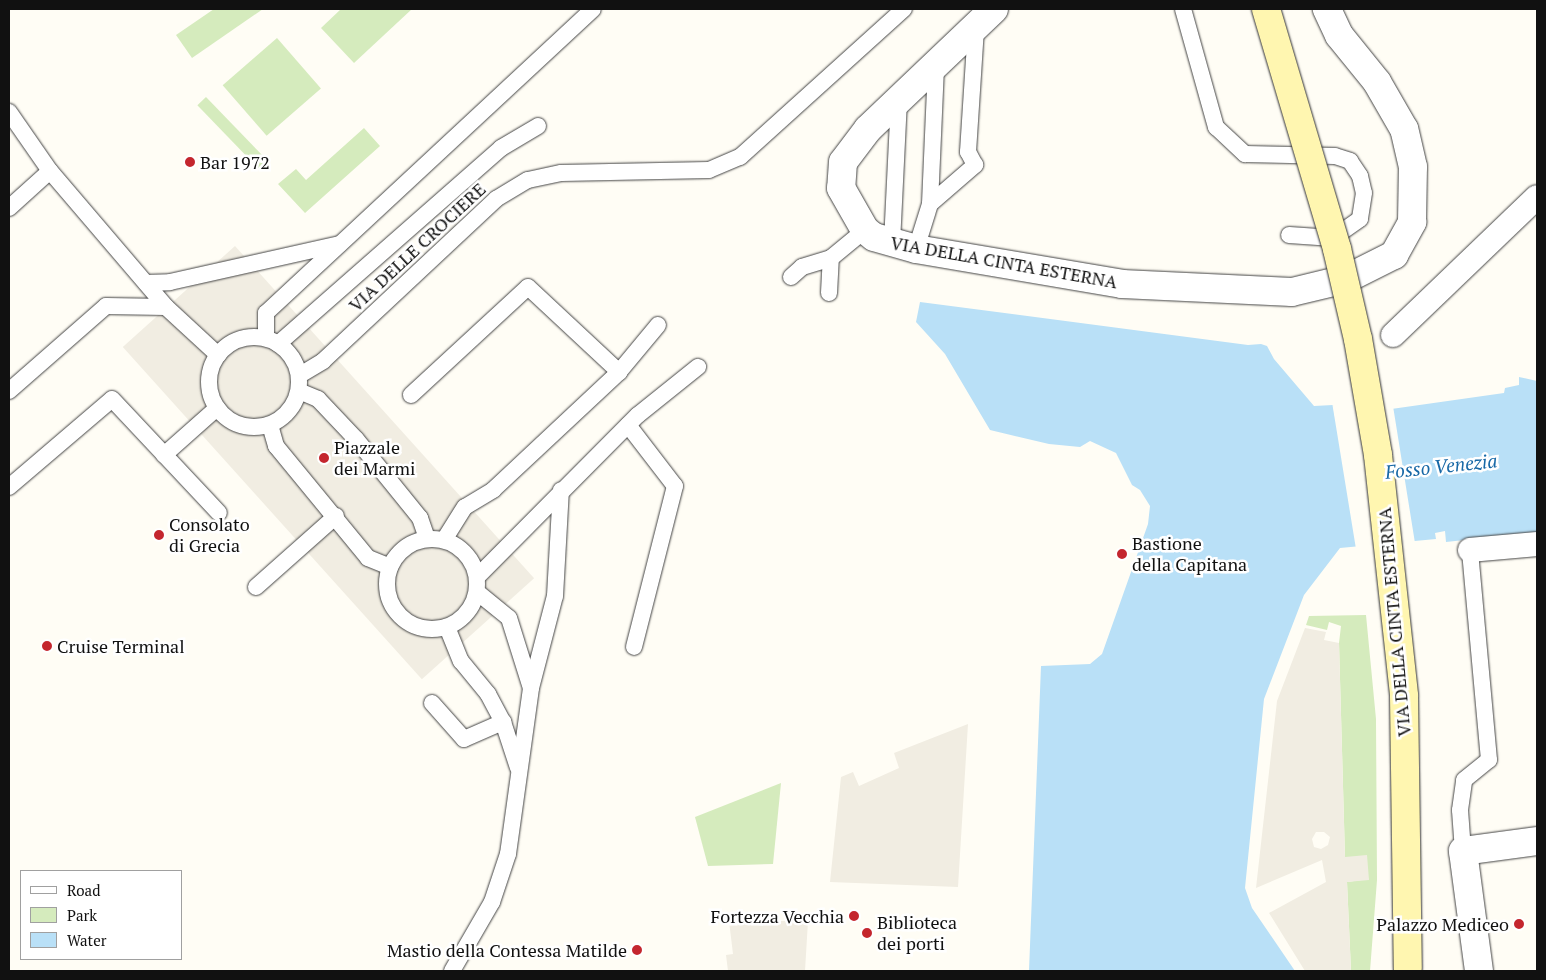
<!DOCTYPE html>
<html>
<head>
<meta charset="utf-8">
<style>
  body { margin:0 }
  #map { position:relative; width:1546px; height:980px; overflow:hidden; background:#fffdf5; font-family:"PT Serif",serif }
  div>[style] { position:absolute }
  .green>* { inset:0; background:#d5ebbd; transform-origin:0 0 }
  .plaza>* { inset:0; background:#f1ede2; transform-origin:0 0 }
  .water>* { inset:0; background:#b9e0f7 }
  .pier>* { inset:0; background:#fffdf5 }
  .roads { filter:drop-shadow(0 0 1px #444) drop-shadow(0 0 1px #444) }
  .service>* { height:16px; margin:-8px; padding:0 8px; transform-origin:8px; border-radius:8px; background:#fff }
  .service>.ring { margin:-8px; padding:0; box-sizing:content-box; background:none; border:16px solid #fff; border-radius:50% }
  .pedestrian>* { height:24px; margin:-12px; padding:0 12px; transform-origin:12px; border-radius:12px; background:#fff }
  .minor>* { height:28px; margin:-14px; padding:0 14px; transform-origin:14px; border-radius:14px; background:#fff }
  .bridges { filter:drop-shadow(0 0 1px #333) drop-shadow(0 0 1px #333) }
  .secondary-bridge>* { height:28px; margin:-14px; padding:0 14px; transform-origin:14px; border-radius:14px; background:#fff6b0 }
  .dots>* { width:14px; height:14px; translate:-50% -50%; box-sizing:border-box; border:2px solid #fff; border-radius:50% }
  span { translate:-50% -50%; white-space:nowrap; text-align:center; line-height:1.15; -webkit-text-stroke:5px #fff; paint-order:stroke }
  .poi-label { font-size:18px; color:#111 }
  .left { translate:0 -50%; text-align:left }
  .right { translate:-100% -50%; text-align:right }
  .street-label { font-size:18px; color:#111 }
  .water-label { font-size:19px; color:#1768a6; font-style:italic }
  .frame { position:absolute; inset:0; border:10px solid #111; pointer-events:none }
  .legend { position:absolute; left:20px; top:870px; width:162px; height:90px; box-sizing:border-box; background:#fff; border:1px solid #a0a0a0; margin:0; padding:6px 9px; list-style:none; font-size:15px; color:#111 }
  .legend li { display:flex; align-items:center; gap:10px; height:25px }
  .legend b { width:25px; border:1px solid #a0a0a0 }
</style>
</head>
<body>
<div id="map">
  <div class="green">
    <div style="clip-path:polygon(214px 9px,263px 9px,192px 58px,176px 35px)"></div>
    <div style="clip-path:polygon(341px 9px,412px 9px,354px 63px,321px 28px)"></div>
    <div style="left:277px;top:38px;width:67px;height:72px;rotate:49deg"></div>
    <div style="left:206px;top:97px;width:88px;height:12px;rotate:46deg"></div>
    <div style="clip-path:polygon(364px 128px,380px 146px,305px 213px,278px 184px,296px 169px,306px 180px)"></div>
    <div style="clip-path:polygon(1366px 615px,1376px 719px,1377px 880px,1370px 971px,1351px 971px,1347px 882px,1369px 879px,1345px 858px,1339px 643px,1341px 626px,1329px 622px,1327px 630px,1306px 625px,1309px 616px)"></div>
    <div style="clip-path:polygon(781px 783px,773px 864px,708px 866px,695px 817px)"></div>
  </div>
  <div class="plaza">
    <div style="left:235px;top:246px;width:447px;height:151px;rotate:48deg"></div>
    <div style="clip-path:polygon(evenodd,1305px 628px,1326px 632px,1324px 640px,1339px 643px,1345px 857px,1367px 855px,1369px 880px,1347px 882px,1351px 971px,1305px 971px,1269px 913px,1326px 882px,1322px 860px,1256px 888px,1277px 701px,1305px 628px,1316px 832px,1324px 832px,1330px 837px,1328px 845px,1321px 849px,1314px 847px,1312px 839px,1316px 832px)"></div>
    <div style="clip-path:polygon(968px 724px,958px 887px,830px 882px,841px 777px,853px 772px,859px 786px,899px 768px,894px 753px)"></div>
    <div style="clip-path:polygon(729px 921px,808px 921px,805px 971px,728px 971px,726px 955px,733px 954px)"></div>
  </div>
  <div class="water">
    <div style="clip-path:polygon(920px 302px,1248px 345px,1261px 344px,1267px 346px,1274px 359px,1314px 406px,1333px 405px,1335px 417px,1504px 393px,1505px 388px,1519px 385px,1519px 377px,1537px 381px,1537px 532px,1446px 542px,1445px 531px,1435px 533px,1436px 539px,1340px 548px,1304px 595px,1264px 699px,1245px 888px,1252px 908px,1295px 971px,1029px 971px,1041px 666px,1090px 664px,1102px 654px,1148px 524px,1150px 506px,1140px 490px,1132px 485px,1116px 453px,1090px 441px,1080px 447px,1049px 444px,990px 430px,945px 354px,916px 322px)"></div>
  </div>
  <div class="pier">
    <div style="clip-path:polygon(1332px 402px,1337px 414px,1393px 406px,1415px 543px,1356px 549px)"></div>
  </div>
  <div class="roads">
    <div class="service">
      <div style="left:1183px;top:9px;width:123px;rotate:74.4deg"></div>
      <div style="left:1216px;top:127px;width:40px;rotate:43deg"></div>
      <div style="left:1245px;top:154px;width:90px;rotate:1.3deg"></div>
      <div style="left:1335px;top:156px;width:16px;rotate:18deg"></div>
      <div style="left:1350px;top:161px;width:18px;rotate:56deg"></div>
      <div style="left:1360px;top:176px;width:17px;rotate:77deg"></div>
      <div style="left:1364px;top:193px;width:26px;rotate:99deg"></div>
      <div style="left:1360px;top:219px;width:33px;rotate:145deg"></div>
      <div style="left:1333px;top:238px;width:44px;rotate:-176.1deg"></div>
      <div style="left:9px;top:112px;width:72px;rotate:55.2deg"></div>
      <div style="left:50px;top:171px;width:179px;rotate:49.5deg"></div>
      <div style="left:166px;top:307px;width:71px;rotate:42.7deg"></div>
      <div style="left:930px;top:204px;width:60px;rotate:-40.9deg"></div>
      <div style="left:975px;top:165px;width:15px;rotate:-118deg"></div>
      <div style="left:968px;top:152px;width:125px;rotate:-86.3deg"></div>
      <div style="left:9px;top:208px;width:55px;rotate:-42.1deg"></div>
      <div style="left:892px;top:243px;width:144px;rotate:-87.2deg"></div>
      <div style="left:916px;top:249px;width:47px;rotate:-72.7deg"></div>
      <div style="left:930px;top:204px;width:139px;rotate:-87.5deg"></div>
      <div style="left:791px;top:277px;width:15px;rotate:-42deg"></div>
      <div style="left:802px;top:267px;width:30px;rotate:-17deg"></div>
      <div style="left:831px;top:258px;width:44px;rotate:-39.5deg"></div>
      <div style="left:146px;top:283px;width:24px;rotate:-2deg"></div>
      <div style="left:170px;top:282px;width:174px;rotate:-12.6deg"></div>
      <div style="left:829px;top:293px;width:35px;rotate:-87deg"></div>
      <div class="ring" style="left:209px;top:337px;width:74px;height:74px"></div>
      <div style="left:266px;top:338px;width:25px;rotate:-90deg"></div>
      <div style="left:266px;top:313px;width:446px;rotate:-42.9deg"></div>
      <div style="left:278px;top:344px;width:297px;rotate:-41.3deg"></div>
      <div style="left:501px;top:148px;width:43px;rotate:-30.7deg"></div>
      <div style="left:300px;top:375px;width:27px;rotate:-31deg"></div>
      <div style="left:323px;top:361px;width:237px;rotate:-43.1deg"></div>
      <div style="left:496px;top:199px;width:37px;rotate:-31deg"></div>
      <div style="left:528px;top:180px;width:34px;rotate:-12deg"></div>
      <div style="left:561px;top:173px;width:148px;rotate:-1.2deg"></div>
      <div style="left:709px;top:170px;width:34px;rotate:-23deg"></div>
      <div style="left:740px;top:157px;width:221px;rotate:-42.1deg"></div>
      <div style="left:9px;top:391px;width:129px;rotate:-41.2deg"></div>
      <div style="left:106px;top:306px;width:60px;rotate:1deg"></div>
      <div style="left:299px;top:391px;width:21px;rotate:23deg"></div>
      <div style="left:318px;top:399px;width:55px;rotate:46.5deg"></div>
      <div style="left:356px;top:439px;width:102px;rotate:51deg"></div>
      <div style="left:420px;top:518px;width:21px;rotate:71deg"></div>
      <div style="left:411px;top:395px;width:159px;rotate:-42.7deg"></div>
      <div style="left:528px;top:287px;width:125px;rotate:43deg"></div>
      <div style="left:270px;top:425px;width:22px;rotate:74deg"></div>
      <div style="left:276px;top:446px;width:145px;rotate:50.6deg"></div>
      <div style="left:368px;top:558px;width:24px;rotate:22deg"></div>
      <div style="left:628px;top:425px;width:77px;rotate:52.4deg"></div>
      <div style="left:675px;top:486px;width:166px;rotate:104.3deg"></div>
      <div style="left:164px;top:455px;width:71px;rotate:-41.6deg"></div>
      <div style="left:9px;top:487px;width:135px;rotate:-40.5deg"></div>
      <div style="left:112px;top:399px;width:156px;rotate:46.8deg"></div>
      <div class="ring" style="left:387px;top:539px;width:74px;height:74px"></div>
      <div style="left:444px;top:540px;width:39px;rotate:-58deg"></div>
      <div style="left:465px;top:507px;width:33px;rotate:-31deg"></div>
      <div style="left:493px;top:490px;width:173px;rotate:-43.1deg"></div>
      <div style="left:619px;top:372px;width:61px;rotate:-50.3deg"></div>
      <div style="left:477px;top:577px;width:228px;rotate:-45.2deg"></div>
      <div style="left:638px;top:415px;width:77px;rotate:-38.7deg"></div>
      <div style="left:256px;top:587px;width:107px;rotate:-41.6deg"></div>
      <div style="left:477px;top:592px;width:41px;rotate:39.1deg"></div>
      <div style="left:509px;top:618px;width:73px;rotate:72.6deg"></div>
      <div style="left:447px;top:627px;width:37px;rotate:68deg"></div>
      <div style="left:461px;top:661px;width:43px;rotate:50.7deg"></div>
      <div style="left:488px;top:694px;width:32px;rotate:62deg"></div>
      <div style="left:503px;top:722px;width:48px;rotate:71.9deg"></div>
      <div style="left:432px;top:703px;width:48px;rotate:48.4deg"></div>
      <div style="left:464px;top:739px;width:43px;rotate:-23.6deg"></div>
      <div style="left:1463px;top:851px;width:41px;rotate:-94.2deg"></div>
      <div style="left:1460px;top:810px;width:30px;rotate:-82deg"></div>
      <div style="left:1464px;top:780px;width:32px;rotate:-39deg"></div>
      <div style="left:1489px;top:760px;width:211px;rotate:-95.2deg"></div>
      <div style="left:452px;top:971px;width:80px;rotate:-59.9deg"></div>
      <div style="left:492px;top:902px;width:51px;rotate:-71.6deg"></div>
      <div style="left:508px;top:854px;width:168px;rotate:-82.1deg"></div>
      <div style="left:531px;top:688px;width:95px;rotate:-75.4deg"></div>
      <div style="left:555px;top:596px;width:106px;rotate:-86.8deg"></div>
    </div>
    <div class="pedestrian">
      <div style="left:1393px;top:335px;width:199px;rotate:-43.8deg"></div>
      <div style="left:1470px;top:550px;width:67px;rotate:-5.1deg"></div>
    </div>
    <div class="minor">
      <div style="left:994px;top:9px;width:174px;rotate:136.4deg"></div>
      <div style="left:868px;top:129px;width:41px;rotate:127.1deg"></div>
      <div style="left:843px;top:162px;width:26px;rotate:94deg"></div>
      <div style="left:841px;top:188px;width:48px;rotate:60.3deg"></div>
      <div style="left:865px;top:230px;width:11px;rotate:38deg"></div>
      <div style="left:874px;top:237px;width:44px;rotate:15.9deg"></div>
      <div style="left:916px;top:249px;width:209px;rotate:9.6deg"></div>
      <div style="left:1122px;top:284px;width:170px;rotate:2.7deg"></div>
      <div style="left:1292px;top:292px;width:56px;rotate:-13.5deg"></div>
      <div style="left:1346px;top:279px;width:54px;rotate:-26.6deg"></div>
      <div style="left:1394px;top:255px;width:38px;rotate:-61deg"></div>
      <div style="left:1412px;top:222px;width:55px;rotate:-89deg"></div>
      <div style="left:1413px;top:167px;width:39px;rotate:-103deg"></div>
      <div style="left:1404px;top:129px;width:54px;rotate:-119.9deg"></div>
      <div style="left:1377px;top:82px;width:60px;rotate:-129deg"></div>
      <div style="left:1339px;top:35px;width:29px;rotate:-115deg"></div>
      <div style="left:1479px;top:971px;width:121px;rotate:-97.6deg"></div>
      <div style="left:1463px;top:851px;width:75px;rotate:-7.7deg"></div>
    </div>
  </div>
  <div class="bridges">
    <div class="secondary-bridge">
      <div style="left:1266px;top:9px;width:250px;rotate:73.5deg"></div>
      <div style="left:1337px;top:249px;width:92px;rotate:76.9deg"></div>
      <div style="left:1358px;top:339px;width:118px;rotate:80.2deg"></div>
      <div style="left:1378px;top:455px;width:242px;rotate:83.8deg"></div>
      <div style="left:1404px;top:696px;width:272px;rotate:89.2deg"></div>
    </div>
  </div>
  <div class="dots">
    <div style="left:190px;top:162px;background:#c4262e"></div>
    <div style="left:324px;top:458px;background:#c4262e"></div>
    <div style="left:159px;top:535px;background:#c4262e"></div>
    <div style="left:1122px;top:554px;background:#c4262e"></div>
    <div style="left:47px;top:646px;background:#c4262e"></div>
    <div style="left:854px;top:916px;background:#c4262e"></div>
    <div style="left:1519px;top:924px;background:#c4262e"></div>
    <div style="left:867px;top:933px;background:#c4262e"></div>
    <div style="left:637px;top:950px;background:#c4262e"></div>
  </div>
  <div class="poi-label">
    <span class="left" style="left:200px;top:162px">Bar 1972</span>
    <span class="left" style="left:334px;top:458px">Piazzale<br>dei Marmi</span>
    <span class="left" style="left:169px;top:535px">Consolato<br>di Grecia</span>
    <span class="left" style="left:1132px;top:554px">Bastione<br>della Capitana</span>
    <span class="left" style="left:57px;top:646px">Cruise Terminal</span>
    <span class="right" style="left:844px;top:916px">Fortezza Vecchia</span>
    <span class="left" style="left:877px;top:933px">Biblioteca<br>dei porti</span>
    <span class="right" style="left:1509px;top:924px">Palazzo Mediceo</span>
    <span class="right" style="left:627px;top:950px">Mastio della Contessa Matilde</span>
  </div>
  <div class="street-label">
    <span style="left:417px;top:247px;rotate:-43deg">VIA DELLE CROCIERE</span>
    <span style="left:1004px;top:262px;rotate:10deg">VIA DELLA CINTA ESTERNA</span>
    <span style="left:1394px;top:622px;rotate:-95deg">VIA DELLA CINTA ESTERNA</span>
  </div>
  <div class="water-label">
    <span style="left:1441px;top:466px;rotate:-6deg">Fosso Venezia</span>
  </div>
  <div class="frame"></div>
  <ul class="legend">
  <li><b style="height:6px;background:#fff"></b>Road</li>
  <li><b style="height:14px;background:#d5ebbd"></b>Park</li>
  <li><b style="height:14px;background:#b9e0f7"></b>Water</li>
  </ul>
</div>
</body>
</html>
